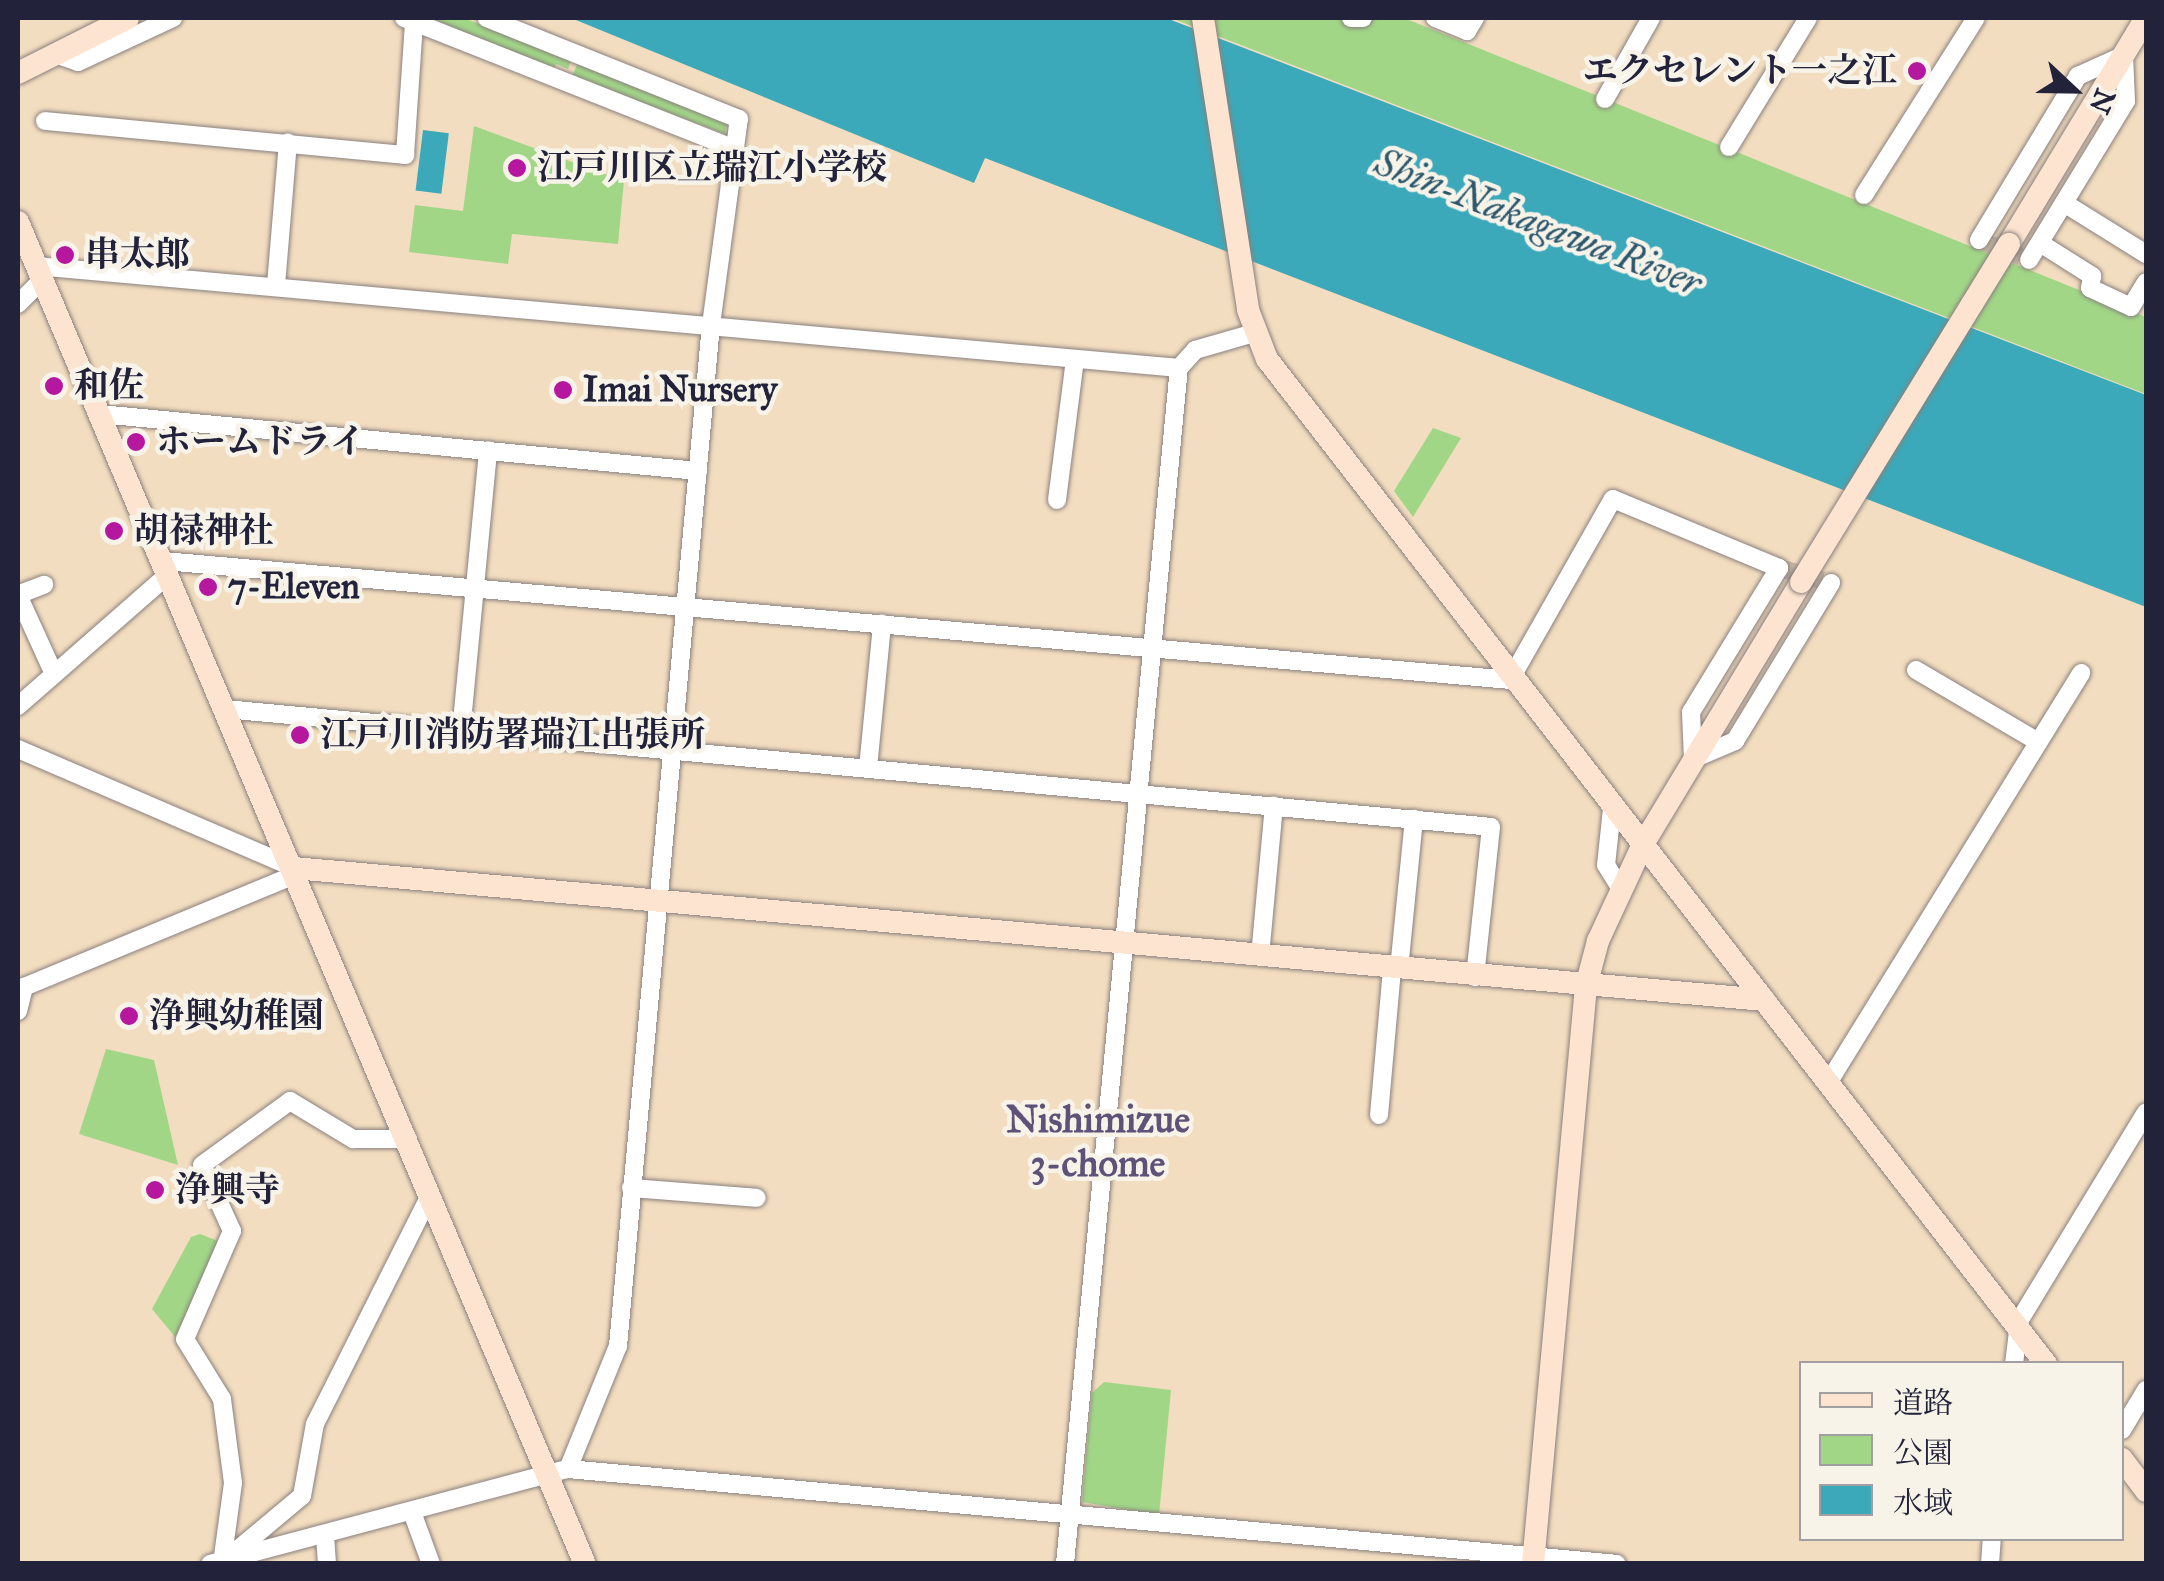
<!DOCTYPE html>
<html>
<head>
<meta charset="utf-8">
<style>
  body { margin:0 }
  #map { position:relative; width:2164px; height:1581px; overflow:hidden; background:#f3ddc0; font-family:"IM FELL Great Primer","Noto Serif JP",serif }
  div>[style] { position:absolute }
  .green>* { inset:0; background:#a1d687 }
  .water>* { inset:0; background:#3ba9ba; transform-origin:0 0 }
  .street-tunnel>* { height:18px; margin-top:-9px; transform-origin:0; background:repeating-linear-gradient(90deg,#c9b8a5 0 18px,transparent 0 27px) }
  .roads { filter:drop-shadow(0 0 2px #8a807e) drop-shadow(0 0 2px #8a807e) }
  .street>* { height:18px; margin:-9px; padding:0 9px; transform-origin:9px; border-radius:9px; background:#fff }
  .secondary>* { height:22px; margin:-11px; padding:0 11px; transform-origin:11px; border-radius:11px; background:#fde4d1 }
  .bridges { filter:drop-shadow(0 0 2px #8a807e) drop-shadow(0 0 2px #8a807e) }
  .secondary-bridge>* { height:22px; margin:-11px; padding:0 11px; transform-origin:11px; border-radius:11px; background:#fde4d1 }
  .dots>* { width:28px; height:28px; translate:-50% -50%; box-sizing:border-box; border:5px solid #f7f3e8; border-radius:50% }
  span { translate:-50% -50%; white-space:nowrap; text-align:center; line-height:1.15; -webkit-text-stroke:9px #f7f3e8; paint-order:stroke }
  .poi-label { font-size:35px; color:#22223b; font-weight:700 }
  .right { translate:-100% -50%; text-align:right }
  .left { translate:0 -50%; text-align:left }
  .water-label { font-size:38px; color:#2c586e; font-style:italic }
  .neighbourhood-label { font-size:38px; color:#5e5278; font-weight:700 }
  .frame { position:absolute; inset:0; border:20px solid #22223b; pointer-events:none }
  .legend { position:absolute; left:1799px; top:1361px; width:325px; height:180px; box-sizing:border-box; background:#f7f3e8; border:2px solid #a29fa3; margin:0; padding:12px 18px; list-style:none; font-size:30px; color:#22223b }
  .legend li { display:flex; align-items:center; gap:20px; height:50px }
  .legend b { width:50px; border:2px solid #a29fa3 }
  .north { position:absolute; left:2024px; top:40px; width:100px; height:100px; -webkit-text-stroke:8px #f7f3e8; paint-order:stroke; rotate:112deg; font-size:28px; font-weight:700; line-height:40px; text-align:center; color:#22223b }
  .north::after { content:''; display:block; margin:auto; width:35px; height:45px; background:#22223b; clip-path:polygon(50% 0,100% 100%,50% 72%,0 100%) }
</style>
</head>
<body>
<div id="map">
  <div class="green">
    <div style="clip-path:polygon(429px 18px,464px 18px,571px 61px,568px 69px,556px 64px,554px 69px)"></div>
    <div style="clip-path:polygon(1171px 18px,1404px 18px,2146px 317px,2146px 394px)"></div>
    <div style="clip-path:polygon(578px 63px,726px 123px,725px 134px,572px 76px)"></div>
    <div style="clip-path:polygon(474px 126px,624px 181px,618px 244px,512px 234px,508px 264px,409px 252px,415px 205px,463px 211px)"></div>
    <div style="clip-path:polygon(1433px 428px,1461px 438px,1413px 517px,1394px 491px)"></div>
    <div style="clip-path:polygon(106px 1049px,154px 1060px,178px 1165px,79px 1134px)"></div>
    <div style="clip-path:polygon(200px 1234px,218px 1241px,176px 1338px,152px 1309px,191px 1237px)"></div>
    <div style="clip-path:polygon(1104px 1382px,1171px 1390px,1159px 1515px,1082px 1502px,1092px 1393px)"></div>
  </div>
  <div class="water">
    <div style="clip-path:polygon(571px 18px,1166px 18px,2146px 395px,2146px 607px,985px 158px,974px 183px)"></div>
    <div style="left:423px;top:130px;width:26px;height:61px;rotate:7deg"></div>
  </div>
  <div class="street-tunnel">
    <div style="left:1979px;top:240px;width:54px;rotate:21.8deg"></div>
    <div style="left:1779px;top:568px;width:54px;rotate:16.1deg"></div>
  </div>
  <div class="roads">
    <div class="street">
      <div style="left:404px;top:18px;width:354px;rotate:21.6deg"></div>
      <div style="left:1351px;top:18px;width:12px"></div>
      <div style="left:1435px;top:18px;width:35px;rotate:22deg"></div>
      <div style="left:1467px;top:31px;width:15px;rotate:-58deg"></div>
      <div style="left:55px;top:54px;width:24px;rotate:19deg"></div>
      <div style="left:78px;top:62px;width:105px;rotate:-24.9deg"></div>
      <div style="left:1605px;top:99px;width:93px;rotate:-60.4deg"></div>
      <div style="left:45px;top:121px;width:362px;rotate:5.4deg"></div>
      <div style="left:405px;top:155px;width:133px;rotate:-86.1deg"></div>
      <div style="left:1729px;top:147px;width:151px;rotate:-58.5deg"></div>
      <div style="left:1864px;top:195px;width:209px;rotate:-57.7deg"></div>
      <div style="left:2064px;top:203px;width:97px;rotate:31.9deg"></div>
      <div style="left:1979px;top:240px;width:192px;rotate:-58.9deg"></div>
      <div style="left:2078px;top:76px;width:51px;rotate:-24.5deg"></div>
      <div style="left:2124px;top:55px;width:46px;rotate:87.5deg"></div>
      <div style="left:2126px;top:101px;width:186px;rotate:121.4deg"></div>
      <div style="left:2040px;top:243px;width:62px;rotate:32.4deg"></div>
      <div style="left:2092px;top:276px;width:12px;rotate:99deg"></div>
      <div style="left:2090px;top:288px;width:45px;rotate:24.9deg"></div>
      <div style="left:2131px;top:307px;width:29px;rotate:-59deg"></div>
      <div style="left:36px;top:266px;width:1148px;rotate:5.1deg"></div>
      <div style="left:276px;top:285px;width:143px;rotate:-85.2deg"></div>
      <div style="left:18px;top:304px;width:34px;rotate:-45deg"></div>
      <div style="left:100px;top:414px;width:601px;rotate:5.44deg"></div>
      <div style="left:1057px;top:500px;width:141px;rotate:-82.7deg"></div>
      <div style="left:164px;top:561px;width:1351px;rotate:5.05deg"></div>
      <div style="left:1510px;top:680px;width:208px;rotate:-60.4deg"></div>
      <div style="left:1613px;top:499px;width:180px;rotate:22.6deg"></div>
      <div style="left:1779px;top:568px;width:169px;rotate:121.4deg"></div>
      <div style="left:1691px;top:712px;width:47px;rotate:87.6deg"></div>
      <div style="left:1693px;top:759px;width:46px;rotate:-23.2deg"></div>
      <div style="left:1735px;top:741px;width:185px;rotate:-58.7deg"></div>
      <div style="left:20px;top:594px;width:26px;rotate:-21deg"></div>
      <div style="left:18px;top:595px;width:87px;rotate:65.5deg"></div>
      <div style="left:1916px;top:670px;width:142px;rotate:30.5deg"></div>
      <div style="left:18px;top:706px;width:201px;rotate:-41.2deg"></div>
      <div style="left:225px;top:709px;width:1271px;rotate:5.32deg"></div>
      <div style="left:1491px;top:827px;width:151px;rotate:96.1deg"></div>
      <div style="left:461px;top:732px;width:283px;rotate:-84.5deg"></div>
      <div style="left:18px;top:749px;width:301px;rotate:23.3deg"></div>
      <div style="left:868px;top:768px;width:145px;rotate:-84.4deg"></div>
      <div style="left:1612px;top:809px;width:56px;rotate:96.1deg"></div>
      <div style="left:1606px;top:865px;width:26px;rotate:58deg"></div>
      <div style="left:1260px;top:956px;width:151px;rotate:-84.7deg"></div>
      <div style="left:1399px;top:969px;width:151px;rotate:-84.3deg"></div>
      <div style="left:24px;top:987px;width:295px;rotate:-22.5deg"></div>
      <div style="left:18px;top:1011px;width:25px;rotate:-76deg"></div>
      <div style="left:1828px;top:1083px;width:482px;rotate:-58.3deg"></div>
      <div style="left:1379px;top:1115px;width:147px;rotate:-84.9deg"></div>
      <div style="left:631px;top:1188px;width:126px;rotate:4.5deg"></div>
      <div style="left:2016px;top:1326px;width:250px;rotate:-58.7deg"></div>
      <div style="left:2014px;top:1364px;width:35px;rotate:-83deg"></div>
      <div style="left:2122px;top:1430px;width:47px;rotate:-59deg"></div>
      <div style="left:568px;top:1469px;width:1053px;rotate:5.17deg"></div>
      <div style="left:412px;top:1512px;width:55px;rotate:69.9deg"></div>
      <div style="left:325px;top:1535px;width:29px;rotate:86deg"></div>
      <div style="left:235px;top:1552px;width:87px;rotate:-39.9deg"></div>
      <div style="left:302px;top:1496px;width:73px;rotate:-79.8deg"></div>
      <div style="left:315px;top:1424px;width:256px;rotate:-63.3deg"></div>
      <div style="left:223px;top:1556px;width:74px;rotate:-82.2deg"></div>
      <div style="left:233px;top:1483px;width:85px;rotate:-97.5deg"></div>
      <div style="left:222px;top:1399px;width:70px;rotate:-121.7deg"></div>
      <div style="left:185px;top:1339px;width:118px;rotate:-66.5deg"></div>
      <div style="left:232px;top:1231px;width:72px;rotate:-114.4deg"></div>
      <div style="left:202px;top:1165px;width:109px;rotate:-36deg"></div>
      <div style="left:290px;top:1101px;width:74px;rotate:31.1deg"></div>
      <div style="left:353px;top:1139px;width:55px"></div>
      <div style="left:210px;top:1564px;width:370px;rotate:-14.9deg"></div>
      <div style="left:568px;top:1469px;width:133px;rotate:-67.9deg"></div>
      <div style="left:618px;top:1346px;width:1025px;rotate:-84.8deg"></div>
      <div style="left:711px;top:325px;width:208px;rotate:-82.3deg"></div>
      <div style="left:739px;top:119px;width:272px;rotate:-158.2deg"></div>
      <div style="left:1065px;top:1564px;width:1201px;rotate:-84.56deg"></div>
      <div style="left:1179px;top:368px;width:24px;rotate:-48deg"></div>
      <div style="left:1195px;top:350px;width:61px;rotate:-16.1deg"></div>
      <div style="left:1990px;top:1564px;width:26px;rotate:-86deg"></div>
    </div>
    <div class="secondary">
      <div style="left:1203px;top:18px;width:295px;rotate:81.2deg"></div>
      <div style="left:1248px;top:310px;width:53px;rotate:68.8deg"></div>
      <div style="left:1267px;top:359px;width:1272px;rotate:52.22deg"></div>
      <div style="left:18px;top:73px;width:123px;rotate:-26.6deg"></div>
      <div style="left:18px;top:222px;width:1457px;rotate:67.1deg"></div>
      <div style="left:2009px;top:244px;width:264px;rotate:-58.8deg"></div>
      <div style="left:294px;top:868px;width:1476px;rotate:5.13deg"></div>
      <div style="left:2122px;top:1459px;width:40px;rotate:53deg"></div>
      <div style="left:1533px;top:1564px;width:580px;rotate:-84.76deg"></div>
      <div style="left:1586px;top:986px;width:47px;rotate:-75.1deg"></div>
      <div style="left:1598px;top:941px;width:105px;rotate:-65.1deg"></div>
      <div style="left:1642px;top:846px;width:308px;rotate:-58.9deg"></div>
    </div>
  </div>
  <div class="bridges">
    <div class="secondary-bridge">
      <div style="left:1801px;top:582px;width:397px;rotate:-58.4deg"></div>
    </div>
  </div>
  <div class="dots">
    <div style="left:1917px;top:71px;background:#b5179e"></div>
    <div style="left:517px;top:168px;background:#b5179e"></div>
    <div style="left:65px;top:255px;background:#b5179e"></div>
    <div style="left:54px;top:386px;background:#b5179e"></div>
    <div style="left:563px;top:390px;background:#b5179e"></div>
    <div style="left:136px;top:442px;background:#b5179e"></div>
    <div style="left:114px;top:531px;background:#b5179e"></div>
    <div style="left:208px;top:587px;background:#b5179e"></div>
    <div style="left:300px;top:735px;background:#b5179e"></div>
    <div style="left:129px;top:1016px;background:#b5179e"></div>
    <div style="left:155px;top:1190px;background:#b5179e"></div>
  </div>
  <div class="poi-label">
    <span class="right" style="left:1897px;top:71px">エクセレント一之江</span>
    <span class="left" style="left:537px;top:168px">江戸川区立瑞江小学校</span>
    <span class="left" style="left:85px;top:255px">串太郎</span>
    <span class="left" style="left:74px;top:386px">和佐</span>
    <span class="left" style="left:583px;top:390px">Imai Nursery</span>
    <span class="left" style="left:156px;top:442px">ホームドライ</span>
    <span class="left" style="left:134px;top:531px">胡禄神社</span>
    <span class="left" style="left:228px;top:587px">7-Eleven</span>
    <span class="left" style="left:320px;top:735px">江戸川消防署瑞江出張所</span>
    <span class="left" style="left:149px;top:1016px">浄興幼稚園</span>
    <span class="left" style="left:175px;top:1190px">浄興寺</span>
  </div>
  <div class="water-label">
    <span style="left:1538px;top:223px;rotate:21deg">Shin-Nakagawa River</span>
  </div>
  <div class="neighbourhood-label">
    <span style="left:1098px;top:1142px">Nishimizue<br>3-chome</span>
  </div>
  <div class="frame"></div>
  <ul class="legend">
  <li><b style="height:12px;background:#fde4d1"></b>道路</li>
  <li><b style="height:28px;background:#a1d687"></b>公園</li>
  <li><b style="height:28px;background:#3ba9ba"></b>水域</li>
  </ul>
  <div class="north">N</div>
</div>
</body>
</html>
